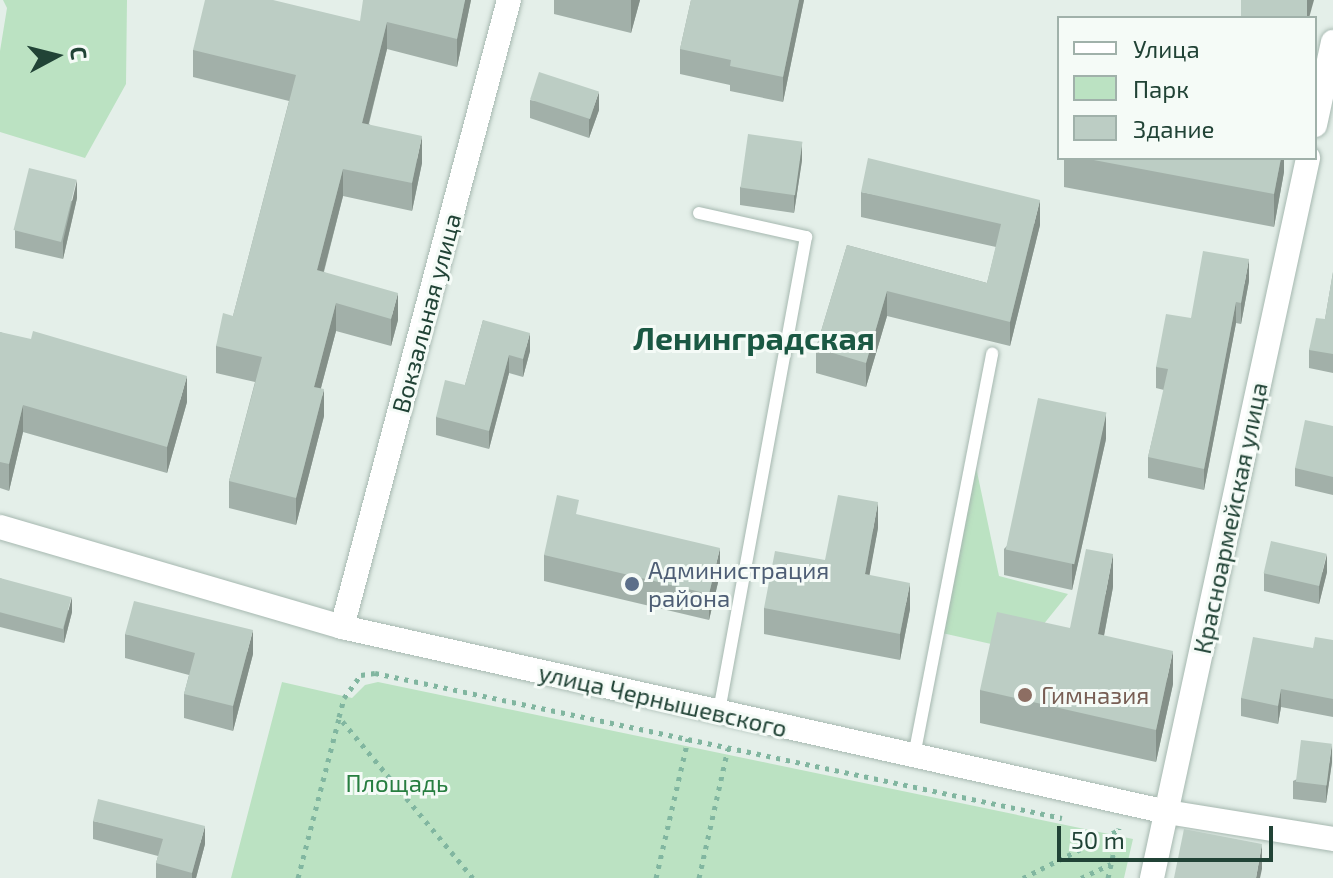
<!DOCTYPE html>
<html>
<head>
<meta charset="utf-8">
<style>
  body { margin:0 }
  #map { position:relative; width:1333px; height:878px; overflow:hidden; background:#e4efe9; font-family:"Exo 2",sans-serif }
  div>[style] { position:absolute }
  .green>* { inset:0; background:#bbe2c2 }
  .path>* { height:5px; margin-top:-2.5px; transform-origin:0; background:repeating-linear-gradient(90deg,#81b6a0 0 4px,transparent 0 10px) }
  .roads { filter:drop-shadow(0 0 2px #a6b8b0) drop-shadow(0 0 2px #a6b8b0) }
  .lane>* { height:12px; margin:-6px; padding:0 6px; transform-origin:6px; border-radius:6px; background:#fff }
  .street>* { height:24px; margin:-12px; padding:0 12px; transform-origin:12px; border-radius:12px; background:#fff }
  .wall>* { inset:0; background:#a2b0a9 }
  .shaded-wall>* { inset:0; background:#849089 }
  .building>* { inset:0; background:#bccdc4; transform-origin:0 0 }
  .dots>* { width:22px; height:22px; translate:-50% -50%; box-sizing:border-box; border:4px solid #f5fbf7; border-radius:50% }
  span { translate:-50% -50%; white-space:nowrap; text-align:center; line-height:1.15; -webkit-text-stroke:6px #f5fbf7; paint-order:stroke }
  .street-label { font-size:24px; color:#214336 }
  .service-label { font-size:24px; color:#4e5e75 }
  .left { translate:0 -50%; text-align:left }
  .education-label { font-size:24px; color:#785e54 }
  .park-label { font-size:24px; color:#277e40 }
  .district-label { font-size:32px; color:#1a5843; font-weight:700 }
  .legend { position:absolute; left:1057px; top:16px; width:260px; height:144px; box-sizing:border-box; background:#f5fbf7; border:2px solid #a0b1aa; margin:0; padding:10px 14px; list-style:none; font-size:24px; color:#214336 }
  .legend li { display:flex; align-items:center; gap:16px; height:40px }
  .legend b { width:40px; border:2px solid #a0b1aa }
  .north { position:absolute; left:16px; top:16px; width:80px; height:80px; -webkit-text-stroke:6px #f5fbf7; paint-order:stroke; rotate:83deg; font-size:22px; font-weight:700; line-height:32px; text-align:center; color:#214336 }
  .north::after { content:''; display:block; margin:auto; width:28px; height:36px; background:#214336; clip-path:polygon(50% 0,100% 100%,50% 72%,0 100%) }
  .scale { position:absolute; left:1057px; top:826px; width:216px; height:36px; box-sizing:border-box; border:4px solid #214336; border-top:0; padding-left:10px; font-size:24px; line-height:28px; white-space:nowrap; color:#214336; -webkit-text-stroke:6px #f5fbf7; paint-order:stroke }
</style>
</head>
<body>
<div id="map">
  <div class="green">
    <div style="clip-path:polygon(3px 0,127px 0,126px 84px,85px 158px,0 132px,0 51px,7px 8px)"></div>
    <div style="clip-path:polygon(976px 467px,999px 576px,1068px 594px,1022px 651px,942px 633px)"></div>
    <div style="clip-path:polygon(282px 682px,352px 698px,365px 685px,378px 682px,1133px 839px,1124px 878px,231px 878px)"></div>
  </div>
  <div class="path">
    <div style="left:298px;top:878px;width:165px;rotate:-75.6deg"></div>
    <div style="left:473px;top:878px;width:209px;rotate:-129.8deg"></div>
    <div style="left:339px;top:717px;width:20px;rotate:-75deg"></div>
    <div style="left:344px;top:698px;width:29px;rotate:-54deg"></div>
    <div style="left:361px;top:675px;width:14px;rotate:-8deg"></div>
    <div style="left:375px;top:673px;width:702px;rotate:11.92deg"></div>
    <div style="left:656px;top:878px;width:143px;rotate:-77deg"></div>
    <div style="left:699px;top:878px;width:133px;rotate:-77.4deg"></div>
    <div style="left:1023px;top:878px;width:107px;rotate:-26.6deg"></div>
    <div style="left:1081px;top:878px;width:33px;rotate:-25deg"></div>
    <div style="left:1108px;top:878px;width:51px;rotate:-77.6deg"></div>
  </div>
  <div class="roads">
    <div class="lane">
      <div style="left:699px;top:213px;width:110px;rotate:12.6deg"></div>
      <div style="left:806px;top:237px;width:484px;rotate:100.4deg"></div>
      <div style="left:914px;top:756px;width:410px;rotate:-79deg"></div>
    </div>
    <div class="street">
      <div style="left:1315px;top:125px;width:85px;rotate:-77.8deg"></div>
      <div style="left:0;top:527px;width:356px;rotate:16.3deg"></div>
      <div style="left:342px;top:627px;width:845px;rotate:12.64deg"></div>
      <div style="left:1167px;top:812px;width:168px;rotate:9.2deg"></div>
      <div style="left:342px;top:627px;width:649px;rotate:-75.09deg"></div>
      <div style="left:1152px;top:878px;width:737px;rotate:-77.77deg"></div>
    </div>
  </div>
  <div class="wall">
    <div style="clip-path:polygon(471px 0,457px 67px,387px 49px,369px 124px,422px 163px,412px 211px,343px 196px,324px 272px,398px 320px,391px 346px,336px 331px,321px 388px,324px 416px,296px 525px,229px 508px,229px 481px,255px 382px,216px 373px,216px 346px,233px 316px,289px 101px,193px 77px,193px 50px,360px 21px)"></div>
    <div style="clip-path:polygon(554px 0,640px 0,631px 33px,554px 14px)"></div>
    <div style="clip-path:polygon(691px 0,804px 0,783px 102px,730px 91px,730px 85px,680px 74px,680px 49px)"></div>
    <div style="clip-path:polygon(530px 100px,599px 110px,589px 138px,530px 118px)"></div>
    <div style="clip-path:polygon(1064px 158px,1284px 158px,1284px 172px,1274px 227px,1064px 187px)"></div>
    <div style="clip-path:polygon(802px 160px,794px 213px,740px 205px,740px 187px)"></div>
    <div style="clip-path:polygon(861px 192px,1040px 225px,1010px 346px,887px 316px,866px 387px,816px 373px,816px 348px,847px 245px,987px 283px,996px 247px,861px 217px)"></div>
    <div style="clip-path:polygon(77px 198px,63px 259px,15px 248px,15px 230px)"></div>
    <div style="clip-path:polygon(1333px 272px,1333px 373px,1309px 368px,1309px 350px,1325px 319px)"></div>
    <div style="clip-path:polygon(1249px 281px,1241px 324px,1236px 323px,1204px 490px,1148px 478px,1148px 457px,1164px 390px,1156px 388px,1156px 367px,1191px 318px)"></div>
    <div style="clip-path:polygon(483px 320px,530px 351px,523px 377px,509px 373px,489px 449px,436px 435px,436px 417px,465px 385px)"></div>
    <div style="clip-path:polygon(0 332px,187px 402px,167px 473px,23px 432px,9px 491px,0 488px)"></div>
    <div style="clip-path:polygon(1333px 426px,1333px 495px,1295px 486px,1295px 468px)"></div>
    <div style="clip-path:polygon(1106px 439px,1072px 590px,1004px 575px,1004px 549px)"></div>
    <div style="clip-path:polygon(579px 515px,720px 574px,709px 620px,544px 581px,544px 555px)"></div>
    <div style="clip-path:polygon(878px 528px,869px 575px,910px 609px,900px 660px,764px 634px,764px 608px,825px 560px)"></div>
    <div style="clip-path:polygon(1327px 572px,1319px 604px,1264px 591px,1264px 573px)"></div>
    <div style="clip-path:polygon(0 578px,72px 612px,64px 643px,0 627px)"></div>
    <div style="clip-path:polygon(1113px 587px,1104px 636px,1173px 684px,1156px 762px,980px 723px,980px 690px,1070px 628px)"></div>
    <div style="clip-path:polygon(125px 634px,253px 654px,233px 731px,184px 718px,184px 694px,189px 675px,125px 658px)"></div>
    <div style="clip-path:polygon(1333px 640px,1333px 717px,1281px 707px,1278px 724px,1241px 716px,1241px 698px,1313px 648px)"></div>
    <div style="clip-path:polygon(1332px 762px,1326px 803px,1293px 799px,1293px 781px)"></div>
    <div style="clip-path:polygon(93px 821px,205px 844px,196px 878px,156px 878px,156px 863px,158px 856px,93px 839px)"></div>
  </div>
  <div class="shaded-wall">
    <div style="clip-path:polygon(465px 0,471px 0,457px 67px,457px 39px)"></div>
    <div style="clip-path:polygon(632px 0,640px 0,631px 33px,631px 0)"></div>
    <div style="clip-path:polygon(799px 0,804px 0,783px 102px,783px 77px)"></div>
    <div style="clip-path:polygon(1307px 0,1314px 0,1309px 18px,1303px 18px)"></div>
    <div style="clip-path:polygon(387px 22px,387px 49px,362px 150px,362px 123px)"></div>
    <div style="clip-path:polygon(599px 92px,599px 110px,589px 138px,589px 120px)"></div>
    <div style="clip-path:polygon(422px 136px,422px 163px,412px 211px,412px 183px)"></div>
    <div style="clip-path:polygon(802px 142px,802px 160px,794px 213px,794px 195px)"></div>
    <div style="clip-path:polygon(1281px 158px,1284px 158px,1284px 172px,1274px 227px,1274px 194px)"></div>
    <div style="clip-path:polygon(343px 169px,343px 196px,317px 297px,317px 270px)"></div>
    <div style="clip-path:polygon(77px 180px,77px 198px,63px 259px,63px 241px)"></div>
    <div style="clip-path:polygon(1040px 200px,1040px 225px,1010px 346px,1010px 322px)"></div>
    <div style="clip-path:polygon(1249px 259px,1249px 281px,1241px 324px,1241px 303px)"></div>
    <div style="clip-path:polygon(887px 291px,887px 316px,866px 387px,866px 363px)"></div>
    <div style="clip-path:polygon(398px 293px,398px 320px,391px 346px,391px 319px)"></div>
    <div style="clip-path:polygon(1236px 302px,1236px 323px,1204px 490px,1204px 469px)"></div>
    <div style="clip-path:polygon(336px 303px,336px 331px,314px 414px,314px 387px)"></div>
    <div style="clip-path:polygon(530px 333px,530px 351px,523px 377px,523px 359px)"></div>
    <div style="clip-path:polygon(509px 355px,509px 373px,489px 449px,489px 431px)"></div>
    <div style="clip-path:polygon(187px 376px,187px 402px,167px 473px,167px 447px)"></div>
    <div style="clip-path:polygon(324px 389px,324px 416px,296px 525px,296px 498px)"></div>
    <div style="clip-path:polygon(23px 405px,23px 432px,9px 491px,9px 464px)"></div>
    <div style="clip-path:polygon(1106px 413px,1106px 439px,1072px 590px,1072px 564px)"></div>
    <div style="clip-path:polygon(878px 502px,878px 528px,865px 600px,865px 574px)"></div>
    <div style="clip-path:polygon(720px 548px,720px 574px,709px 620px,709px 594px)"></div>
    <div style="clip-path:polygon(1113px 554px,1113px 587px,1098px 667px,1098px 634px)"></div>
    <div style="clip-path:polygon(1327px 554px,1327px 572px,1319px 604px,1319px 586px)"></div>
    <div style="clip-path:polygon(910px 583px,910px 609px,900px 660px,900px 634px)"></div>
    <div style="clip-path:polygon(72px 597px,72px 612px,64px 643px,64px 627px)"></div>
    <div style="clip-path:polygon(253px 630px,253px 654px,233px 731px,233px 706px)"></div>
    <div style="clip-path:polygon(1173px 651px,1173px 684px,1156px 762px,1156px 730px)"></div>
    <div style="clip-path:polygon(1281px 689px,1281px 707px,1278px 724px,1278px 706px)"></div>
    <div style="clip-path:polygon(1332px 744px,1332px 762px,1326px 803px,1326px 785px)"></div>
    <div style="clip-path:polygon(205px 826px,205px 844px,196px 878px,192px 878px,192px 873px)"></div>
    <div style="clip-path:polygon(1262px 844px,1262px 869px,1260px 878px,1256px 878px)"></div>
  </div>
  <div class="building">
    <div style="clip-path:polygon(205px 0,273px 0,360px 21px,363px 0,465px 0,457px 39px,387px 22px,362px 123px,422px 136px,412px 183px,343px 169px,317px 270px,398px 293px,391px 319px,336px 303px,314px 387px,324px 389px,296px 498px,229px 481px,262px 357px,216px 346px,223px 313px,233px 316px,296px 75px,193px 50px)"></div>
    <div style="clip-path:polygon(691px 0,799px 0,783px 77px,730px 66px,731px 60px,680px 49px)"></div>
    <div style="left:1241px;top:0;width:66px;height:19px"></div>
    <div style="left:539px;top:72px;width:63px;height:29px;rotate:18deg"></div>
    <div style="left:748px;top:134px;width:55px;height:54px;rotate:8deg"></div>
    <div style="clip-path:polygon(868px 158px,1040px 200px,1010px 322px,887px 291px,866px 363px,816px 348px,847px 245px,987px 283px,1001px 224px,861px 192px)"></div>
    <div style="clip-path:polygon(1083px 158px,1281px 158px,1274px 194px)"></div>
    <div style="left:29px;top:168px;width:49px;height:64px;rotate:14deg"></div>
    <div style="clip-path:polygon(1203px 251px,1249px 259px,1241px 303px,1236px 302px,1204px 469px,1148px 457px,1168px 369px,1156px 367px,1166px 314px,1191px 318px)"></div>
    <div style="clip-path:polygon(1333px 272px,1333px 354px,1309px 350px,1316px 318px,1325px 319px)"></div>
    <div style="clip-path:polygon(483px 320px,530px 333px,523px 359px,509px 355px,489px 431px,436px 417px,445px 380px,465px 385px)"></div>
    <div style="clip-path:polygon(33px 331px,187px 376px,167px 447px,23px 405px,9px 464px,0 462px,0 332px,31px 339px)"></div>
    <div style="left:1038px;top:398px;width:70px;height:155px;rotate:12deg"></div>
    <div style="clip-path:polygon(1305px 420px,1333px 426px,1333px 477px,1295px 468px)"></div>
    <div style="clip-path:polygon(557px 495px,579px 500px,576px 514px,720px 548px,709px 594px,544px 555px)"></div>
    <div style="clip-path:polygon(838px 495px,878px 502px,865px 574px,910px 583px,900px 634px,764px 608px,775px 551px,825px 560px)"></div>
    <div style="left:1271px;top:541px;width:57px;height:33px;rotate:13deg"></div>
    <div style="clip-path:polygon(1086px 549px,1113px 554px,1098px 634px,1173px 651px,1156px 730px,980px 690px,997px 612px,1070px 628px)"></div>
    <div style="left:0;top:578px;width:74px;height:33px;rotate:15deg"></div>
    <div style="clip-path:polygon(134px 601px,253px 630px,233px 706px,184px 694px,195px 653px,125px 634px)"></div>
    <div style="clip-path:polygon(1253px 637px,1313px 648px,1315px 637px,1333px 640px,1333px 699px,1281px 689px,1278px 706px,1241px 698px)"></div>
    <div style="left:1301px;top:740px;width:31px;height:42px;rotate:7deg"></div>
    <div style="clip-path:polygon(98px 799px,205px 826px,192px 873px,156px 863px,163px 839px,93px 821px)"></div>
    <div style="clip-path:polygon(1184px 829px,1262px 844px,1256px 878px,1174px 878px)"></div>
  </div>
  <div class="dots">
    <div style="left:632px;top:584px;background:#5c6f8a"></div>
    <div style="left:1025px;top:695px;background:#8d6e63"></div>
  </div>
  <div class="street-label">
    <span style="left:426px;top:313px;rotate:-75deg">Вокзальная улица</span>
    <span style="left:1230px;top:518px;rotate:-78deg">Красноармейская улица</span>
    <span style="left:663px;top:700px;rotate:13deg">улица Чернышевского</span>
  </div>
  <div class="service-label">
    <span class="left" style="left:648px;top:584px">Администрация<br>района</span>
  </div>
  <div class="education-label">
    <span class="left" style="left:1041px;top:695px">Гимназия</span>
  </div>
  <div class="park-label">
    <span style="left:397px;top:783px">Площадь</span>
  </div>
  <div class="district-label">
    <span style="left:754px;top:337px">Ленинградская</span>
  </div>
  <ul class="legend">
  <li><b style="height:10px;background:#fff"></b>Улица</li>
  <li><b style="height:22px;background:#bbe2c2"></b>Парк</li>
  <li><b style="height:22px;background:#bccdc4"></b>Здание</li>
  </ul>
  <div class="north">С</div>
  <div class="scale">50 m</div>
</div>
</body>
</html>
